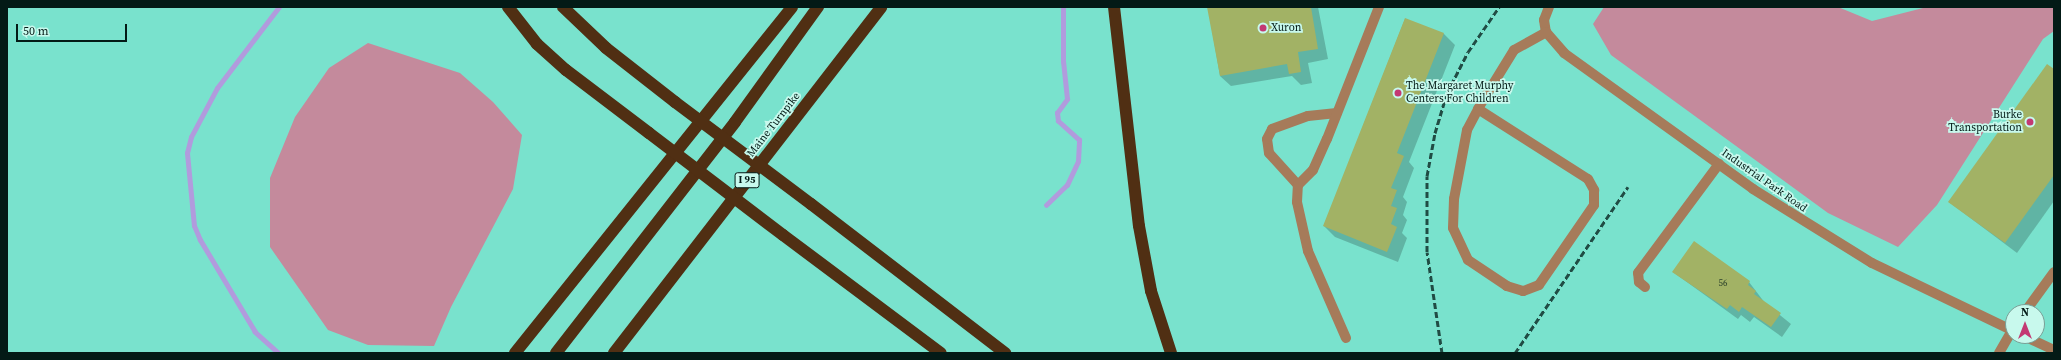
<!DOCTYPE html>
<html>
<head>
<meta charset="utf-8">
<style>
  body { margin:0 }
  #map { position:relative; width:2061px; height:360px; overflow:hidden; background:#79e2cd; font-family:"Source Serif 4",serif }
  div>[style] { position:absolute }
  .green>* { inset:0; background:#c48a9c }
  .shadow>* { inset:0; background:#0003 }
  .stream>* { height:4.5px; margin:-2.25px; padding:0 2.25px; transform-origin:2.25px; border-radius:2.25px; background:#b19bdd }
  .building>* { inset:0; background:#a2b265 }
  .minor>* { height:10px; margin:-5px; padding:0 5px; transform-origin:5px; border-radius:5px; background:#a67b5a }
  .highway>* { height:12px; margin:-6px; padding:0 6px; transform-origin:6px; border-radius:6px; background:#502f13 }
  .rail>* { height:3px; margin-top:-1.5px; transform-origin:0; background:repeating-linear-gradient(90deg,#204c44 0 6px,transparent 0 9px) }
  .highway-bridge>* { height:12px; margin:-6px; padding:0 6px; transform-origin:6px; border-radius:6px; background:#502f13 }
  .dots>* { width:11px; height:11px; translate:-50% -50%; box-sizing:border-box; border:2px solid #c8f9ed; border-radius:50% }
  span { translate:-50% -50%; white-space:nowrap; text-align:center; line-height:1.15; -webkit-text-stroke:3.5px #c8f9ed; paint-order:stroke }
  .number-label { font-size:9px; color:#2b402a }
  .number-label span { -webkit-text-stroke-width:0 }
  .shield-label span { padding:1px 3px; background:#c8f9ed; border:1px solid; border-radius:3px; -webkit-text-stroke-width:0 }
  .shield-label { font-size:10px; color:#031a16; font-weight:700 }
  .poi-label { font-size:11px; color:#031a16 }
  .left { translate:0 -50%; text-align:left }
  .right { translate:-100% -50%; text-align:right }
  .street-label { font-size:11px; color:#031a16 }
  .frame { position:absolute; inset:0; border:8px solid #031a16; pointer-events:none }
  .north { position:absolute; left:2005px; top:304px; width:40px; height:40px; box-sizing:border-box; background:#c8f9ed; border:1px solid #79a097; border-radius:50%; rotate:0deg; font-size:11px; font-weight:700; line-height:16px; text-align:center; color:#031a16 }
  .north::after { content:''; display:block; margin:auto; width:14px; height:18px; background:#c33973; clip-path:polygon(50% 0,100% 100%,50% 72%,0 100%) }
  .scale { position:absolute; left:16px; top:24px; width:111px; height:18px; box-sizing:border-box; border:2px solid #031a16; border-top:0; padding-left:5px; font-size:12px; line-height:14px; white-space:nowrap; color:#031a16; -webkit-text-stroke:3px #c8f9ed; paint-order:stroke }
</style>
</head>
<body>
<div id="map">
  <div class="green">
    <div style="clip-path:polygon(1604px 7px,1838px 7px,1872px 21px,1927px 7px,2054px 7px,2054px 31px,2043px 39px,1937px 205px,1898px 247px,1828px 213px,1611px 55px,1593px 24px)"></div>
    <div style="clip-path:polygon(368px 43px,460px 73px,493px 102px,522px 135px,513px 189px,451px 307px,434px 346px,368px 345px,328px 330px,270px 247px,270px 178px,295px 117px,329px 68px)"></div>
  </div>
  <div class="shadow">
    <div style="clip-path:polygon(1208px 7px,1318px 7px,1328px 59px,1308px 63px,1312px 83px,1301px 85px,1292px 76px,1231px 86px,1220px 76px)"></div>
    <div style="clip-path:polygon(1405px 19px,1444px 34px,1455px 45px,1409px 162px,1414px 168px,1403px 197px,1407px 202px,1403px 215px,1407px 220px,1402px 233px,1407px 238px,1398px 262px,1335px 237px,1324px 226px)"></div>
    <div style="clip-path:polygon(2054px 70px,2054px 201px,2017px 253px,1949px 202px)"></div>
    <div style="clip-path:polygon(1673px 272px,1749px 282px,1765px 303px,1791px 324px,1782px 337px,1754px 317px,1750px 322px,1741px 315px,1738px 319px)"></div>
  </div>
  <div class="stream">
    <div style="left:1046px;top:205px;width:29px;rotate:-44deg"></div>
    <div style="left:1067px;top:185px;width:26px;rotate:-65deg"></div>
    <div style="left:1078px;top:161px;width:21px;rotate:-87deg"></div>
    <div style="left:1079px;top:140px;width:28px;rotate:-138deg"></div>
    <div style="left:1058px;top:121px;width:8px;rotate:-97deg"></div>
    <div style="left:1057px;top:113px;width:17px;rotate:-54deg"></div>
    <div style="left:1067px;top:99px;width:37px;rotate:-96deg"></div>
    <div style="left:1063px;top:62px;width:55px;rotate:-90deg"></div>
    <div style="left:278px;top:353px;width:31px;rotate:-138deg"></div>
    <div style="left:255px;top:332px;width:107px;rotate:-120.9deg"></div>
    <div style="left:200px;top:240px;width:15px;rotate:-113deg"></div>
    <div style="left:194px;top:226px;width:73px;rotate:-95.5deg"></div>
    <div style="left:187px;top:153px;width:16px;rotate:-76deg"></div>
    <div style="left:191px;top:137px;width:55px;rotate:-62deg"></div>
    <div style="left:217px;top:88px;width:102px;rotate:-52.6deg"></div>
  </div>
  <div class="building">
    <div style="clip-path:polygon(1207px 7px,1311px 7px,1318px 49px,1298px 52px,1301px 72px,1289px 74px,1287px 64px,1220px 76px)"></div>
    <div style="clip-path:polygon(1405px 18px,1444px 33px,1397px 153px,1404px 156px,1391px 188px,1397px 190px,1391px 206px,1397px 208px,1391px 224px,1397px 227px,1387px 252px,1323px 226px)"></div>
    <div style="clip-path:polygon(2047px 64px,2054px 69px,2054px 175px,2005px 243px,1948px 202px)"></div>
    <div style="clip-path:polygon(1694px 241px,1750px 281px,1748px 285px,1756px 291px,1754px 294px,1781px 313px,1771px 327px,1742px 307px,1739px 312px,1730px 305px,1727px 309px,1672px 272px)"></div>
  </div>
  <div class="minor">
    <div style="left:1549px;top:7px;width:14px;rotate:111deg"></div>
    <div style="left:1544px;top:20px;width:12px;rotate:81deg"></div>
    <div style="left:1546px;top:32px;width:28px;rotate:49deg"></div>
    <div style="left:1564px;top:53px;width:233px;rotate:35.7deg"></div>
    <div style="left:1753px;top:189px;width:140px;rotate:31.9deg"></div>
    <div style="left:1872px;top:263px;width:157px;rotate:25.7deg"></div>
    <div style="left:1478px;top:109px;width:130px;rotate:32.5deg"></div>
    <div style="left:1588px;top:179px;width:13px;rotate:61deg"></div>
    <div style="left:1594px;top:190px;width:15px;rotate:90deg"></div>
    <div style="left:1594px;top:205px;width:97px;rotate:124.5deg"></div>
    <div style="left:1539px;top:285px;width:17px;rotate:159deg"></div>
    <div style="left:1523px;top:291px;width:17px;rotate:-163deg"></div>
    <div style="left:1507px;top:286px;width:47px;rotate:-146.3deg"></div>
    <div style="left:1468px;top:260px;width:35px;rotate:-115deg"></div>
    <div style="left:1453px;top:228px;width:29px;rotate:-88deg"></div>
    <div style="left:1454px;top:199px;width:70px;rotate:-79.3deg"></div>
    <div style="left:1467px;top:130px;width:32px;rotate:-62deg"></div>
    <div style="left:1482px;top:102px;width:61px;rotate:-58.4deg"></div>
    <div style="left:1514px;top:50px;width:37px;rotate:-29deg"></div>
    <div style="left:1298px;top:185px;width:43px;rotate:-132.2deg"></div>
    <div style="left:1269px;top:153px;width:14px;rotate:-98deg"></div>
    <div style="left:1267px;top:139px;width:11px;rotate:-63deg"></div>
    <div style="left:1272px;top:129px;width:38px;rotate:-20deg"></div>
    <div style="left:1308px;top:116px;width:29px;rotate:-6deg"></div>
    <div style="left:1645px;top:287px;width:8px;rotate:-140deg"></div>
    <div style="left:1639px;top:282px;width:9px;rotate:-96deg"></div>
    <div style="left:1638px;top:273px;width:136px;rotate:-53.4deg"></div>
    <div style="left:2025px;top:312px;width:49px;rotate:-54.1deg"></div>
    <div style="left:2024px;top:336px;width:33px;rotate:25deg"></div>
    <div style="left:1346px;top:338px;width:95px;rotate:-113.6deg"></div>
    <div style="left:1308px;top:251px;width:50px;rotate:-102.7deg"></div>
    <div style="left:1297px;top:202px;width:17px;rotate:-87deg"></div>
    <div style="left:1298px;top:185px;width:21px;rotate:-45deg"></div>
    <div style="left:1313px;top:170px;width:34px;rotate:-66deg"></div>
    <div style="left:1327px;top:139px;width:142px;rotate:-68.5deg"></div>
    <div style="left:1999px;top:353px;width:28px;rotate:-60deg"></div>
  </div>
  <div class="highway">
    <div style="left:508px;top:7px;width:47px;rotate:51.9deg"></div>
    <div style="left:537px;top:44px;width:39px;rotate:42deg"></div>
    <div style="left:566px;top:70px;width:104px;rotate:37.2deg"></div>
    <div style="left:563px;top:7px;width:59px;rotate:43.6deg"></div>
    <div style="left:606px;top:48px;width:88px;rotate:38deg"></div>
    <div style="left:1114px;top:7px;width:220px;rotate:83.5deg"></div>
    <div style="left:1139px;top:226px;width:66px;rotate:79.5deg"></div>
    <div style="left:1151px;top:291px;width:65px;rotate:72.1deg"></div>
    <div style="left:811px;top:204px;width:245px;rotate:37.5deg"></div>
    <div style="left:783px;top:235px;width:197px;rotate:36.8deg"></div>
    <div style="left:515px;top:353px;width:443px;rotate:-51.3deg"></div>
    <div style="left:556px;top:353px;width:292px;rotate:-52.2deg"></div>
    <div style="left:735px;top:122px;width:142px;rotate:-54.2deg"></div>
    <div style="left:614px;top:353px;width:437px;rotate:-52.3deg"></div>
  </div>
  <div class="rail">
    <div style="left:1442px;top:353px;width:102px;rotate:-98.4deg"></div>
    <div style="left:1427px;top:252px;width:76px;rotate:-90deg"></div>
    <div style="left:1427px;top:176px;width:44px;rotate:-79.5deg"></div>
    <div style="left:1435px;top:133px;width:42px;rotate:-73.3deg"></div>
    <div style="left:1447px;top:93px;width:46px;rotate:-62.9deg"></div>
    <div style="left:1468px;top:52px;width:55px;rotate:-55.4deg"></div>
    <div style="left:1515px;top:353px;width:201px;rotate:-55.8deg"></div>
  </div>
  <div class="highway-bridge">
    <div style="left:675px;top:102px;width:170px;rotate:36.9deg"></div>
    <div style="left:649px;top:133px;width:168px;rotate:37.3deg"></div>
  </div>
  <div class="dots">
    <div style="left:1263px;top:28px;background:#c33973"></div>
    <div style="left:1398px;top:93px;background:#c33973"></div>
    <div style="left:2030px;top:122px;background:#c33973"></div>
  </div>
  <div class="number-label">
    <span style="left:1723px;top:283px">56</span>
  </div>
  <div class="shield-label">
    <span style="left:747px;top:180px">I 95</span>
  </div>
  <div class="poi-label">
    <span class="left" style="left:1271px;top:28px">Xuron</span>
    <span class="left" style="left:1406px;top:93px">The Margaret Murphy<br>Centers For Children</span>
    <span class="right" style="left:2022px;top:122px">Burke<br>Transportation</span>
  </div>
  <div class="street-label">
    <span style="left:774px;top:125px;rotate:-52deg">Maine Turnpike</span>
    <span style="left:1764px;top:181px;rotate:35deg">Industrial Park Road</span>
  </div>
  <div class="frame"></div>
  <div class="north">N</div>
  <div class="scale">50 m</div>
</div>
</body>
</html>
